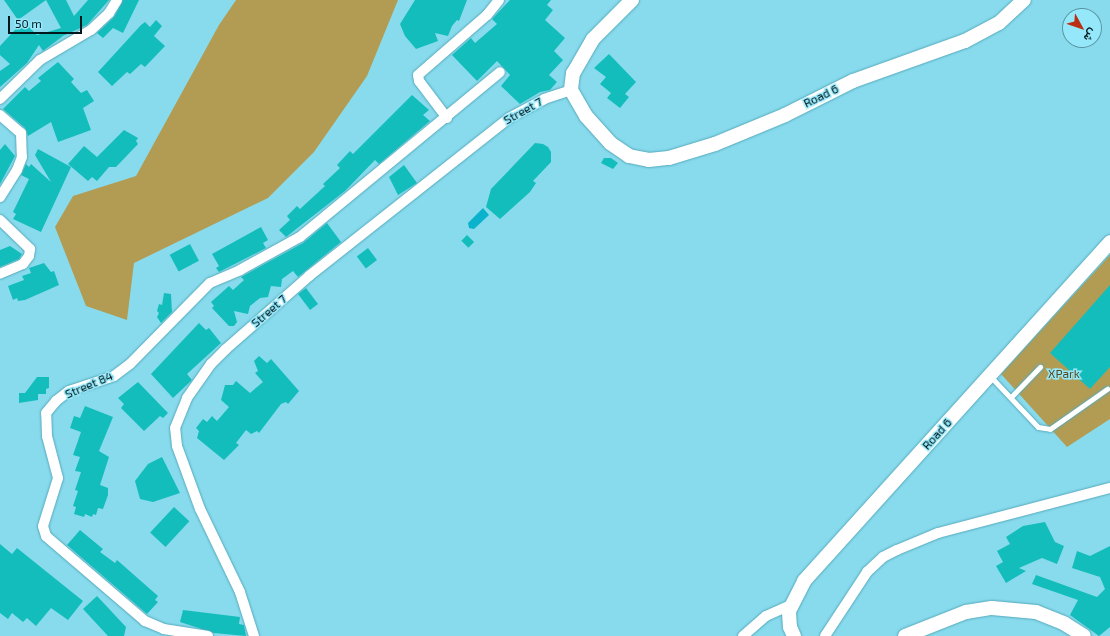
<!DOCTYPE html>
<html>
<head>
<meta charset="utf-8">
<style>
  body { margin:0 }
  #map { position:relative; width:1110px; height:636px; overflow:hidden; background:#88dbed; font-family:"Exo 2",Vazirmatn,sans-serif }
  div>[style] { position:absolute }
  .green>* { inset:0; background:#b29c54 }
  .water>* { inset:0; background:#0ab2cc }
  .building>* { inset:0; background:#13bdbb; transform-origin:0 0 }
  .roads { filter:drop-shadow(0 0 1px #57aabc) drop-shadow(0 0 1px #57aabc) }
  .lane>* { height:5px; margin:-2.5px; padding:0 2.5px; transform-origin:2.5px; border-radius:2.5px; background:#fff }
  .street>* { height:10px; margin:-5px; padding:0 5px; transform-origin:5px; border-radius:5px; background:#fff }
  .secondary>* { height:14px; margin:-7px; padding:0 7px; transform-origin:7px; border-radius:7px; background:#fff }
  span { translate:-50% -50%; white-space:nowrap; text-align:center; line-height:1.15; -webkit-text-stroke:3px #95e8fa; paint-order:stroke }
  .street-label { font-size:12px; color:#00181d }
  .park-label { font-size:12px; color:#564a21 }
  .north { position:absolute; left:1062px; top:8px; width:40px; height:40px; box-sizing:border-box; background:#95e8fa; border:1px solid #5995a2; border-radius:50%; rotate:130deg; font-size:11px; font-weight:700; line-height:16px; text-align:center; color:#00181d }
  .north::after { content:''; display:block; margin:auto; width:14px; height:18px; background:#bb3013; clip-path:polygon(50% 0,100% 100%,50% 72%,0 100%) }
  .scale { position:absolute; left:8px; top:16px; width:74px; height:18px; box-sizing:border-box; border:2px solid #00181d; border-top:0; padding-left:5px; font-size:12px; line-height:14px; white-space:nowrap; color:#00181d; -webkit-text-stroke:3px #95e8fa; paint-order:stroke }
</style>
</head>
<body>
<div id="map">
  <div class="green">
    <div style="clip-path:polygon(236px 0,398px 0,367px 76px,314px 152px,268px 198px,134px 263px,127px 320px,86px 306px,55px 227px,73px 196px,136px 176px,219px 25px)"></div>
    <div style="clip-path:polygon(1110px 255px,1110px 419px,1067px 447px,1001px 374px)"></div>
  </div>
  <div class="water">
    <div style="clip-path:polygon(483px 208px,489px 215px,474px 229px,469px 228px,468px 223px)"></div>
  </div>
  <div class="building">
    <div style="clip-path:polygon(4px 0,66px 0,74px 16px,88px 0,109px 0,87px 25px,63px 36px,43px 51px,39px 45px,27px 63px,0 87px,0 71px,10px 64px,0 55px,0 46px,23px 21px,37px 35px,61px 28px,46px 0,18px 20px)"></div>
    <div style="clip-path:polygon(123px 0,139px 0,123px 33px,113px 28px,103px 38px,97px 33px,114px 17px)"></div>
    <div style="clip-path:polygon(415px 0,467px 0,459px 21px,457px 20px,452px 26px,448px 36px,435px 33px,438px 41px,416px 49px,405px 36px,400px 24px)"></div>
    <div style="clip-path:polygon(510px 0,551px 0,547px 5px,553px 10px,545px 20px,565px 38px,554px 51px,563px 60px,549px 75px,557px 82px,550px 90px,540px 92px,520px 104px,501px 86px,510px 75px,497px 61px,477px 81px,452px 55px,471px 38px,475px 43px,497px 24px,492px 19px)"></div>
    <div style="clip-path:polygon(156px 20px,162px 26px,154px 36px,165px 46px,145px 67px,141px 64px,130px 74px,127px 72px,112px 86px,98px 72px,141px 25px,145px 22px,150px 27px)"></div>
    <div style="clip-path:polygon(609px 54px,636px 82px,625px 94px,629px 97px,620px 108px,607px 98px,611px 93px,600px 84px,606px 77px,594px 68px)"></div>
    <div style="clip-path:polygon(58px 62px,74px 79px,71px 82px,81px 93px,87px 90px,94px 101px,83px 108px,91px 130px,58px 142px,51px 122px,28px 136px,25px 128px,3px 109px,25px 87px,29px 91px,41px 81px,38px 78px)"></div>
    <div style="clip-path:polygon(412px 95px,429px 110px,423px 115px,430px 121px,379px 164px,375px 160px,345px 191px,286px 237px,279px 230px,290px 220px,287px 216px,297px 206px,300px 209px,325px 186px,323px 184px,340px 168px,337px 165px,350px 151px,353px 154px)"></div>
    <div style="clip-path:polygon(124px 130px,138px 138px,136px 141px,138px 144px,116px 167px,109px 167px,97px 181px,92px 177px,88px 181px,68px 164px,84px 146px,97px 157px)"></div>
    <div style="clip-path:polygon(535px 143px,543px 144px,548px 147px,551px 152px,551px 162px,533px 181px,536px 183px,530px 192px,500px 219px,486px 207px,491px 189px)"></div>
    <div style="clip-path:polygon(5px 144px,15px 156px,0 184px,0 150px)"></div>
    <div style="clip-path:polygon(38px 149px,71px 167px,41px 232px,13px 219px,16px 214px,13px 212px,29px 179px,21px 175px,26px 164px,29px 167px,31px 164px,51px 182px,35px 155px)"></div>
    <div style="clip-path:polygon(604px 158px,611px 158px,618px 163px,613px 169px,601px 163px)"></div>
    <div style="clip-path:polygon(404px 165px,417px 183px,398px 195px,389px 177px)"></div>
    <div style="clip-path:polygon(327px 223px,341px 242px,298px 277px,293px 271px,282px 279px,281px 287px,271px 286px,268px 297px,260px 298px,250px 306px,248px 314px,234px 311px,237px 322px,234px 326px,229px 326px,212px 308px,214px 306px,211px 302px,229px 286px,233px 290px,244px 280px,241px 277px,303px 243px)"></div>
    <div style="clip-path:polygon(261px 227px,268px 240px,263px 243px,266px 248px,219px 272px,216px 268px,219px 266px,212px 254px)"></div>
    <div style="left:467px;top:235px;width:10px;height:8px;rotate:45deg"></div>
    <div style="left:190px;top:244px;width:19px;height:23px;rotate:62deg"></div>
    <div style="clip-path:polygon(10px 246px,22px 254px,19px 259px,0 267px,0 250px)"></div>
    <div style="left:368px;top:248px;width:15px;height:14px;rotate:53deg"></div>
    <div style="clip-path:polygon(44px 263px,51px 272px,54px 271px,59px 285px,25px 300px,18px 301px,17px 298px,13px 300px,8px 286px,24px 280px,22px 276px,31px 273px,29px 268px)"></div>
    <div style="clip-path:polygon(1110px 285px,1110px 367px,1090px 389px,1050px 353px)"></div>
    <div style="left:306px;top:288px;width:20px;height:10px;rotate:53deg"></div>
    <div style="clip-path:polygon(164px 293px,171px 294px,172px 312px,161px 323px,157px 317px,159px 313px,157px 311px,159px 304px,162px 305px)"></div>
    <div style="clip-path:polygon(199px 323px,206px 330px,209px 328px,221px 343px,187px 374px,192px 380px,173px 398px,151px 374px)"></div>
    <div style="clip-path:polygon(259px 356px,267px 363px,271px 359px,299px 391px,288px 404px,286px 402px,281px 404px,259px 433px,257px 431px,251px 434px,246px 430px,236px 443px,239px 445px,224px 460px,197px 438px,199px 431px,196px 428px,203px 419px,207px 422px,212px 416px,217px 421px,229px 407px,221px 400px,225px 385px,233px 385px,236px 381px,250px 393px,263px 382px,255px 373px,258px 371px,254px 361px)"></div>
    <div style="clip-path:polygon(37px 377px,49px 377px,49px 388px,46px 389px,46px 394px,38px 394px,38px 400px,19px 403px,19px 393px,25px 393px)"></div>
    <div style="clip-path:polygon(138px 382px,168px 413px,163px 418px,160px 416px,144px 431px,121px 408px,124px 404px,118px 398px)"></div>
    <div style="clip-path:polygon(85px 406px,113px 417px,99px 451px,109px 457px,100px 485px,108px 488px,108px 495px,103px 509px,98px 508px,96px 515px,93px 514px,92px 517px,85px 514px,84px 517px,74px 514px,76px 507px,73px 506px,78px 491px,75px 490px,81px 472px,75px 471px,80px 457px,73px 455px,81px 432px,70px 428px,74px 416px,80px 418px)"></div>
    <div style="clip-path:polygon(162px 457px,180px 493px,153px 502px,140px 499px,135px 481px,148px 464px)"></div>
    <div style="left:174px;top:507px;width:21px;height:35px;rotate:43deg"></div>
    <div style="clip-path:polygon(1045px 522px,1055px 542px,1064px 546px,1057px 564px,1042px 558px,1019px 568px,1026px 571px,1006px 583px,996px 566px,1003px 562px,997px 551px,1010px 544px,1006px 537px,1023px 526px)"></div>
    <div style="clip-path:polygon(80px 530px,103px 549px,100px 552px,115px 563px,117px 560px,158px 596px,155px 600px,158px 602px,147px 614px,67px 545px)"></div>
    <div style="clip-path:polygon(0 544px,12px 554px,17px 548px,83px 601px,68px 620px,51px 608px,36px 626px,27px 618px,23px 622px,12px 613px,8px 619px,0 613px)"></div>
    <div style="clip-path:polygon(1110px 546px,1110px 627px,1099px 636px,1070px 615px,1078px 600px,1032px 584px,1036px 575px,1097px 597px,1105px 589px,1100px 577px,1072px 568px,1077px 551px,1090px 556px)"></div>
    <div style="clip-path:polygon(97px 596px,126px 627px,124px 636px,108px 636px,83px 609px)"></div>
    <div style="clip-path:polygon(183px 610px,240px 617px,239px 624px,244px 625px,246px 636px,214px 633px,180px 622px)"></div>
  </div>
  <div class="roads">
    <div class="lane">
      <div style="left:990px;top:376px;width:70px;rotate:46.7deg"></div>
      <div style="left:1038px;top:427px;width:12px;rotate:9deg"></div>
      <div style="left:1050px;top:429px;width:70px;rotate:-35.1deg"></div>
      <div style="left:1011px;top:397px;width:42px;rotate:-46deg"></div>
    </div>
    <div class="street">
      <div style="left:0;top:99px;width:56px;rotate:-44.3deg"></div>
      <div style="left:40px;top:60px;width:59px;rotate:-30.5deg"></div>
      <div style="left:91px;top:30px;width:25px;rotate:-43deg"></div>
      <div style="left:109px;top:13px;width:15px;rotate:-58deg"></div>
      <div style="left:0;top:115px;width:28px;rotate:41deg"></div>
      <div style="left:21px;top:133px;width:24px;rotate:88deg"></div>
      <div style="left:22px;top:157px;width:14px;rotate:111deg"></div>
      <div style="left:17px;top:170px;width:32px;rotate:122deg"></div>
      <div style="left:447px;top:118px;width:46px;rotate:-127.1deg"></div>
      <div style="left:419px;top:81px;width:6px;rotate:-99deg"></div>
      <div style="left:418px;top:75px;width:91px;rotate:-41deg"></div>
      <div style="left:487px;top:15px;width:19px;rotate:-51deg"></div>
      <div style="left:0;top:220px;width:42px;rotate:44deg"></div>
      <div style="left:30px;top:249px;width:7px;rotate:98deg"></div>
      <div style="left:29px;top:256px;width:10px;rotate:127deg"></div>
      <div style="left:23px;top:264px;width:25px;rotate:157deg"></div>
      <div style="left:208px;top:636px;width:45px;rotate:-171deg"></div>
      <div style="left:164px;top:629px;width:21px;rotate:-157deg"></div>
      <div style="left:145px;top:621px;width:130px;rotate:-139.4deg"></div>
      <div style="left:46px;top:536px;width:10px;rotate:-107deg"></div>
      <div style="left:43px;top:526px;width:50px;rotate:-72.6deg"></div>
      <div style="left:58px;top:478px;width:43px;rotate:-104.7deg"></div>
      <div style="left:47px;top:436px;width:23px;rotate:-92deg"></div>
      <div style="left:46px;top:413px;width:16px;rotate:-50deg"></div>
      <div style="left:56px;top:401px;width:16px;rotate:-38deg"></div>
      <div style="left:69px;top:391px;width:47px;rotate:-18.4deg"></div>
      <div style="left:114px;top:376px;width:20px;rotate:-37deg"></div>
      <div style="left:130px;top:364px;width:114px;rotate:-45.4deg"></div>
      <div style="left:210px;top:283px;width:33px;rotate:-23deg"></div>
      <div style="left:240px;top:270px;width:68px;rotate:-28.8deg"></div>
      <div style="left:300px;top:237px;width:259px;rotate:-39.5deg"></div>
      <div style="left:254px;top:636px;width:46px;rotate:-107.7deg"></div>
      <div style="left:240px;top:592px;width:92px;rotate:-115.7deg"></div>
      <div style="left:200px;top:509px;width:67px;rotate:-110.1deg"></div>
      <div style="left:177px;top:446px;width:18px;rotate:-96deg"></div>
      <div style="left:175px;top:428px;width:32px;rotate:-68deg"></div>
      <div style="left:187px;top:398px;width:42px;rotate:-54.8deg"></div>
      <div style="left:211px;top:364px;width:21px;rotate:-45deg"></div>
      <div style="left:226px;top:349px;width:111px;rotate:-41.3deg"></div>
      <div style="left:309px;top:276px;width:255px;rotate:-38.3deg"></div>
      <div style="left:509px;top:118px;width:40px;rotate:-28deg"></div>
      <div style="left:544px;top:99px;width:28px;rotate:-18deg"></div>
      <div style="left:743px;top:636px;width:30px;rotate:-41deg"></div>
      <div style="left:766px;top:616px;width:27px;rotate:-24deg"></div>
      <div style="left:825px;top:636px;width:77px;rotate:-56.7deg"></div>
      <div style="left:867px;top:572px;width:22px;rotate:-43deg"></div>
      <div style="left:883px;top:557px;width:16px;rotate:-27deg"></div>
      <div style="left:897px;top:550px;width:44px;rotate:-22.5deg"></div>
      <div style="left:938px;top:533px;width:178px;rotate:-14.7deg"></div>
    </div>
    <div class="secondary">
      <div style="left:632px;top:0;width:55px;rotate:135deg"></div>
      <div style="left:593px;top:39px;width:39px;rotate:120deg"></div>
      <div style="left:573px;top:73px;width:17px;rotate:97deg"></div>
      <div style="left:571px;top:90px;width:30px;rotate:60deg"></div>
      <div style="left:586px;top:116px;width:36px;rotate:48deg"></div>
      <div style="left:610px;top:143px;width:23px;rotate:34deg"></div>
      <div style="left:629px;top:156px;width:20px;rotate:11deg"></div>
      <div style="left:649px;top:160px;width:20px;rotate:-6deg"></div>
      <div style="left:669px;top:158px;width:48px;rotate:-16.9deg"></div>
      <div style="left:715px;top:144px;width:76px;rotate:-22.5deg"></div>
      <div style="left:785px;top:115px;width:76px;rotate:-26.6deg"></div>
      <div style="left:853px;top:81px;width:119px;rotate:-19.7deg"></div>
      <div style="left:965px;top:41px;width:38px;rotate:-28deg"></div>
      <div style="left:999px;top:23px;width:34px;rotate:-43deg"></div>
      <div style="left:794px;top:636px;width:10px;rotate:-114deg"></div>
      <div style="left:790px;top:627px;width:16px;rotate:-94deg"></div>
      <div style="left:789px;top:611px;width:34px;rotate:-63deg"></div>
      <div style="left:804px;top:581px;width:457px;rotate:-47.9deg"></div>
      <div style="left:905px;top:636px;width:66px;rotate:-21.5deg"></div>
      <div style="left:966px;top:612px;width:26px;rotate:-9deg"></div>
      <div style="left:992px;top:608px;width:44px;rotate:5.2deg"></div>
      <div style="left:1036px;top:612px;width:31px;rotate:22deg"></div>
      <div style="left:1065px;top:624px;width:22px;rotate:32deg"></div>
    </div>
  </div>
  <div class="street-label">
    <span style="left:821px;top:96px;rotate:-26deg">Road 6</span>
    <span style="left:523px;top:111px;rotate:-29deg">Street 7</span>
    <span style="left:269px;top:311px;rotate:-41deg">Street 7</span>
    <span style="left:89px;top:385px;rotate:-23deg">Street 84</span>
    <span style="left:937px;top:434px;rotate:-48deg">Road 6</span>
  </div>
  <div class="park-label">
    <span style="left:1064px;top:374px">XPark</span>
  </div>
  <div class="north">ش</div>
  <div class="scale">50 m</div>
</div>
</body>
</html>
